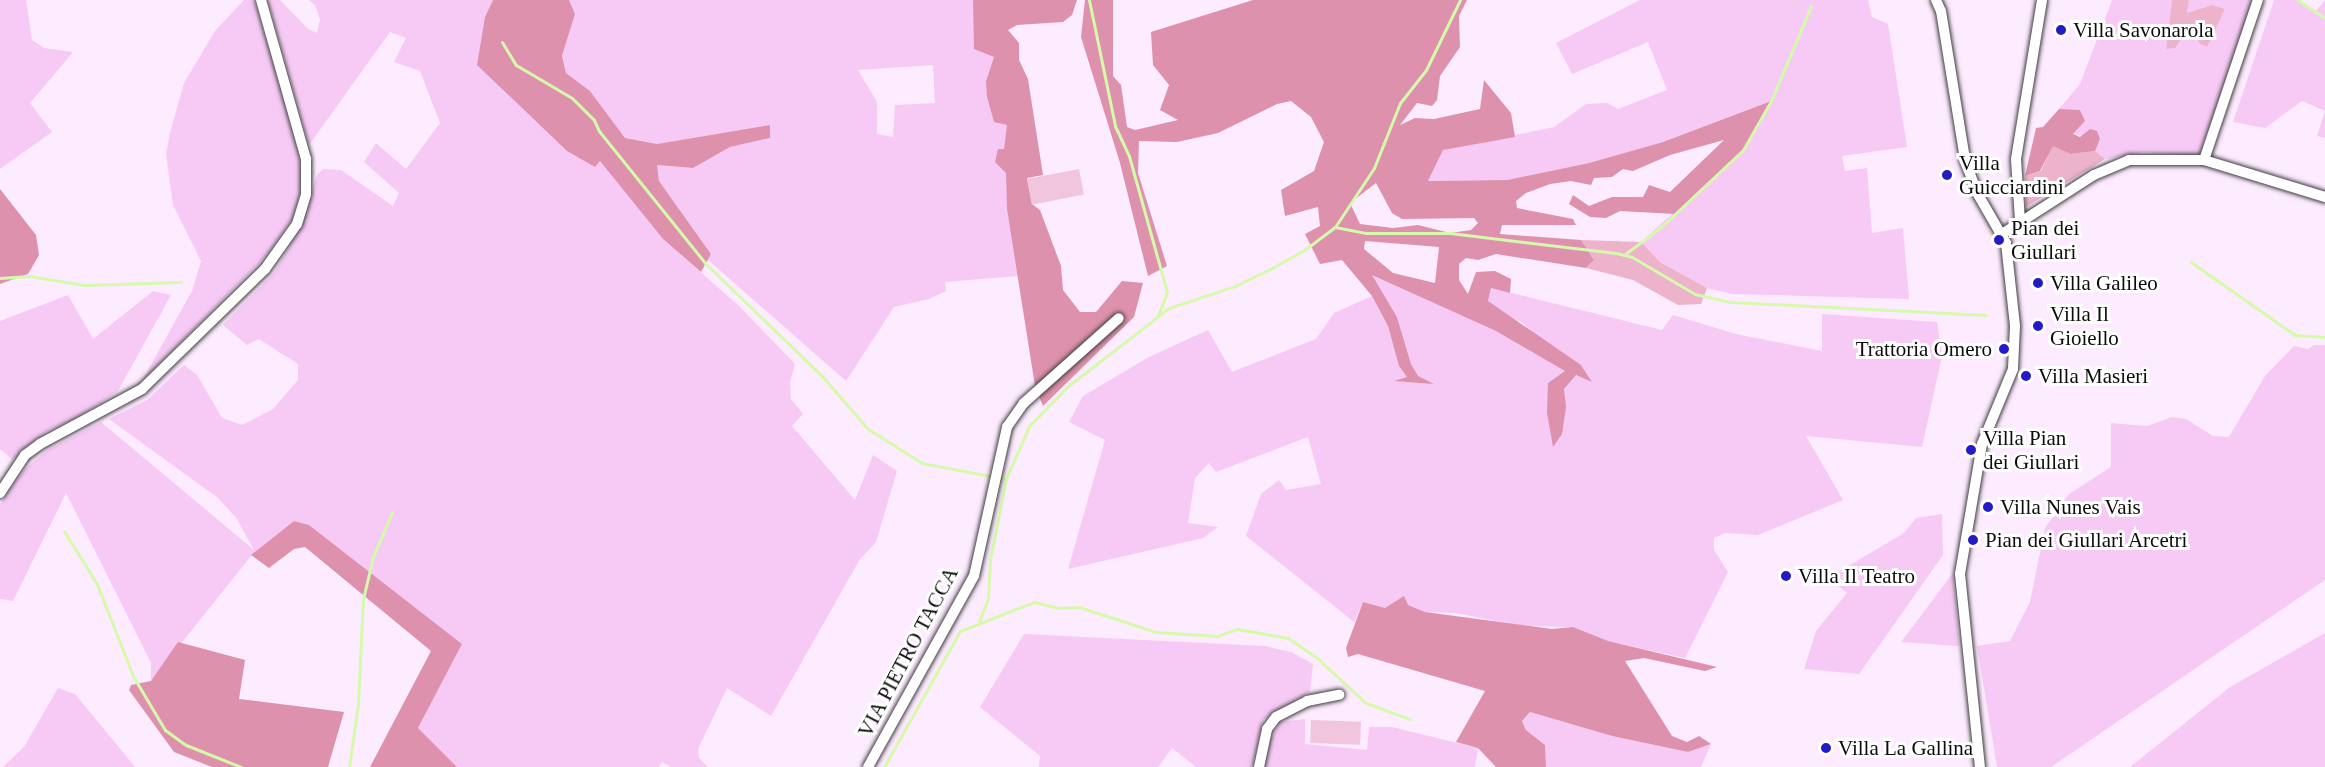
<!DOCTYPE html>
<html>
<head>
<meta charset="utf-8">
<style>
  body { margin:0 }
  #map { position:relative; width:2325px; height:767px; overflow:hidden; background:#fdebff; font-family:Georgia,serif }
  div>[style] { position:absolute }
  .farmland>* { inset:0; background:#f7caf6 }
  .green>* { inset:0; background:#ecb3cb }
  .forest>* { inset:0; background:#de91ac }
  .pitch>* { inset:0; background:#f2c5df; transform-origin:0 0 }
  .stream>* { height:3px; margin:-1.5px; padding:0 1.5px; transform-origin:1.5px; border-radius:1.5px; background:#d6faac }
  .roads { filter:drop-shadow(0 0 2px #3f3f3f) drop-shadow(0 0 2px #3f3f3f) }
  .minor>* { height:10px; margin:-5px; padding:0 5px; transform-origin:5px; border-radius:5px; background:#fff }
  .dots>* { width:16px; height:16px; translate:-50% -50%; box-sizing:border-box; border:3px solid #fff; border-radius:50% }
  span { translate:-50% -50%; white-space:nowrap; text-align:center; line-height:1.15; -webkit-text-stroke:6px #fff; paint-order:stroke }
  .poi-label { font-size:21px; color:#0c0c0c }
  .left { translate:0 -50%; text-align:left }
  .right { translate:-100% -50%; text-align:right }
  .street-label { font-size:21px; color:#0c0c0c }
</style>
</head>
<body>
<div id="map">
  <div class="farmland">
    <div style="clip-path:polygon(0 0,26px 0,32px 40px,44px 48px,73px 52px,30px 103px,52px 132px,0 169px)"></div>
    <div style="clip-path:polygon(244px 0,254px 0,297px 142px,302px 180px,298px 201px,292px 219px,267px 255px,142px 381px,192px 291px,201px 261px,173px 205px,166px 154px,170px 133px,184px 83px,215px 31px)"></div>
    <div style="clip-path:polygon(268px 0,280px 0,308px 29px,317px 33px,320px 19px,315px 5px,309px 0,493px 0,485px 17px,663px 239px,739px 306px,795px 364px,790px 383px,791px 399px,803px 414px,792px 426px,855px 500px,873px 455px,897px 471px,876px 542px,860px 559px,771px 716px,727px 688px,698px 749px,699px 758px,708px 767px,671px 767px,662px 762px,659px 767px,457px 767px,418px 728px,462px 644px,309px 525px,294px 521px,251px 556px,151px 681px,151px 663px,66px 493px,13px 601px,0 599px,0 504px,24px 470px,46px 451px,101px 422px,254px 550px,237px 519px,218px 498px,109px 419px,147px 400px,184px 365px,197px 375px,222px 418px,242px 425px,273px 409px,298px 380px,298px 364px,259px 339px,247px 345px,223px 325px,274px 273px,296px 235px,317px 175px,323px 169px,341px 170px,393px 206px,399px 193px,364px 162px,376px 143px,406px 169px,440px 123px,420px 71px,394px 62px,406px 38px,390px 32px,309px 145px)"></div>
    <div style="clip-path:polygon(evenodd,569px 0,973px 0,994px 57px,986px 81px,994px 121px,1007px 125px,1007px 209px,1019px 276px,945px 282px,946px 291px,929px 299px,894px 307px,846px 381px,708px 260px,711px 254px,659px 181px,657px 165px,693px 168px,730px 147px,770px 138px,770px 125px,657px 144px,625px 138px,590px 91px,566px 73px,562px 56px,575px 14px,569px 0,933px 65px,935px 103px,895px 105px,893px 137px,877px 134px,877px 102px,858px 70px,933px 65px)"></div>
    <div style="clip-path:polygon(1640px 0,1868px 0,1872px 17px,1888px 24px,1907px 147px,1842px 156px,1845px 171px,1867px 168px,1872px 233px,1903px 228px,1909px 299px,1732px 294px,1707px 288px,1660px 262px,1641px 242px,1743px 150px,1770px 101px,1663px 142px,1589px 163px,1507px 180px,1427px 181px,1443px 150px,1554px 127px,1586px 104px,1608px 103px,1618px 109px,1667px 90px,1648px 42px,1572px 74px,1556px 43px)"></div>
    <div style="clip-path:polygon(2112px 0,2172px 0,2166px 49px,2190px 26px,2200px 44px,2207px 47px,2225px 9px,2212px 5px,2187px 13px,2189px 0,2253px 0,2202px 156px,2144px 152px,2105px 159px,2095px 151px,2100px 139px,2073px 134px,2085px 121px,2059px 109px,2080px 84px)"></div>
    <div style="clip-path:polygon(2274px 0,2298px 0,2315px 12px,2325px 0,2325px 138px,2317px 136px,2325px 111px,2302px 101px,2265px 128px,2233px 122px)"></div>
    <div style="clip-path:polygon(1371px 274px,1496px 331px,1566px 371px,1548px 383px,1563px 420px,1564px 389px,1576px 375px,1591px 381px,1581px 365px,1540px 339px,1523px 323px,1499px 312px,1488px 301px,1491px 288px,1662px 330px,1673px 315px,1736px 334px,1822px 351px,1822px 314px,1937px 322px,1942px 356px,1922px 447px,1806px 436px,1843px 500px,1758px 535px,1725px 533px,1714px 538px,1714px 550px,1728px 572px,1685px 658px,1607px 641px,1573px 627px,1522px 626px,1455px 613px,1425px 612px,1408px 605px,1385px 608px,1363px 602px,1354px 622px,1246px 536px,1261px 494px,1279px 480px,1286px 490px,1321px 484px,1308px 437px,1216px 472px,1209px 463px,1195px 478px,1188px 523px,1218px 527px,1203px 538px,1068px 569px,1105px 440px,1069px 422px,1083px 396px,1149px 357px,1208px 330px,1232px 372px,1316px 339px,1334px 313px,1372px 296px,1388px 326px,1399px 365px,1408px 378px,1397px 381px,1432px 383px,1417px 376px,1411px 364px,1397px 317px)"></div>
    <div style="clip-path:polygon(153px 291px,171px 295px,118px 391px,77px 418px,47px 431px,13px 460px,0 449px,0 321px,68px 295px,93px 339px)"></div>
    <div style="clip-path:polygon(2314px 345px,2325px 345px,2325px 580px,2051px 767px,1997px 767px,1977px 646px,2010px 641px,2030px 602px,2045px 528px,2069px 494px,2111px 467px,2111px 423px,2147px 426px,2172px 417px,2186px 419px,2213px 436px,2229px 437px,2265px 376px,2294px 346px,2308px 349px)"></div>
    <div style="clip-path:polygon(1942px 514px,1943px 555px,1859px 674px,1804px 669px,1816px 631px,1847px 593px,1828px 578px,1904px 533px,1916px 518px)"></div>
    <div style="clip-path:polygon(1953px 573px,1959px 646px,1901px 642px)"></div>
    <div style="clip-path:polygon(2325px 633px,2325px 767px,2130px 767px,2230px 687px)"></div>
    <div style="clip-path:polygon(1024px 634px,1265px 646px,1291px 652px,1313px 664px,1310px 692px,1264px 719px,1252px 767px,1196px 767px,1172px 748px,1158px 767px,1039px 767px,1040px 756px,980px 707px)"></div>
    <div style="clip-path:polygon(58px 688px,75px 694px,135px 767px,3px 767px,24px 747px)"></div>
    <div style="clip-path:polygon(1530px 712px,1612px 736px,1688px 752px,1711px 744px,1701px 767px,1546px 767px,1545px 745px,1526px 730px,1522px 721px)"></div>
    <div style="clip-path:polygon(1305px 719px,1305px 744px,1367px 750px,1369px 727px,1392px 727px,1478px 748px,1475px 767px,1263px 767px,1270px 740px,1280px 722px)"></div>
  </div>
  <div class="green">
    <div style="clip-path:polygon(2172px 0,2189px 0,2187px 13px,2212px 5px,2225px 9px,2207px 47px,2200px 44px,2190px 26px,2175px 48px,2166px 49px)"></div>
    <div style="clip-path:polygon(2053px 145px,2071px 154px,2095px 151px,2105px 159px,2026px 207px,2025px 176px,2041px 171px)"></div>
    <div style="clip-path:polygon(1581px 240px,1641px 242px,1660px 262px,1707px 288px,1701px 304px,1678px 305px,1633px 280px,1586px 268px,1594px 260px)"></div>
  </div>
  <div class="forest">
    <div style="clip-path:polygon(493px 0,569px 0,575px 14px,562px 56px,566px 73px,590px 91px,625px 138px,657px 144px,770px 125px,770px 138px,730px 147px,693px 168px,657px 165px,659px 181px,711px 254px,701px 272px,663px 239px,600px 161px,595px 167px,567px 151px,477px 65px,485px 17px)"></div>
    <div style="clip-path:polygon(973px 0,1077px 0,1072px 15px,1063px 22px,1017px 25px,1008px 30px,1019px 43px,1019px 60px,1028px 79px,1043px 175px,1027px 178px,1032px 204px,1040px 210px,1061px 266px,1063px 290px,1080px 312px,1096px 312px,1122px 281px,1143px 283px,1134px 317px,1043px 406px,1035px 386px,1007px 209px,1006px 173px,995px 162px,998px 149px,1004px 149px,1007px 125px,994px 122px,987px 97px,986px 81px,994px 57px,974px 49px)"></div>
    <div style="clip-path:polygon(evenodd,1085px 0,1113px 0,1113px 76px,1121px 85px,1127px 127px,1135px 130px,1178px 120px,1160px 110px,1169px 85px,1153px 65px,1151px 32px,1253px 0,1467px 0,1459px 16px,1460px 47px,1440px 76px,1437px 100px,1432px 106px,1417px 103px,1400px 125px,1415px 118px,1434px 119px,1480px 109px,1484px 80px,1511px 113px,1515px 137px,1443px 150px,1428px 181px,1507px 180px,1589px 163px,1663px 142px,1771px 101px,1743px 150px,1675px 214px,1620px 211px,1606px 218px,1590px 217px,1569px 204px,1573px 195px,1589px 206px,1612px 197px,1643px 197px,1649px 185px,1670px 192px,1724px 140px,1670px 155px,1633px 171px,1623px 169px,1612px 177px,1594px 178px,1591px 185px,1571px 181px,1550px 184px,1526px 193px,1516px 201px,1517px 208px,1573px 219px,1576px 225px,1502px 225px,1500px 234px,1581px 240px,1594px 260px,1586px 268px,1496px 254px,1478px 260px,1466px 258px,1459px 264px,1459px 280px,1468px 294px,1476px 272px,1495px 271px,1511px 279px,1510px 293px,1491px 288px,1488px 301px,1581px 365px,1592px 382px,1576px 375px,1564px 389px,1566px 407px,1562px 434px,1553px 447px,1547px 413px,1548px 383px,1565px 371px,1496px 331px,1372px 275px,1397px 317px,1411px 364px,1418px 376px,1434px 384px,1394px 381px,1407px 377px,1399px 366px,1388px 326px,1372px 296px,1342px 260px,1320px 264px,1305px 234px,1320px 226px,1318px 207px,1285px 216px,1281px 190px,1314px 171px,1324px 142px,1311px 117px,1291px 101px,1277px 104px,1218px 133px,1177px 142px,1139px 141px,1138px 173px,1167px 266px,1148px 276px,1120px 163px,1081px 37px,1085px 0,1376px 183px,1392px 213px,1402px 219px,1474px 218px,1478px 223px,1471px 230px,1450px 233px,1418px 225px,1393px 228px,1360px 224px,1350px 203px,1376px 183px,1085px 0,1365px 241px,1439px 247px,1435px 283px,1393px 273px,1364px 249px,1365px 241px)"></div>
    <div style="clip-path:polygon(2059px 109px,2080px 110px,2085px 121px,2073px 134px,2080px 137px,2090px 129px,2097px 131px,2100px 139px,2095px 151px,2071px 154px,2053px 146px,2040px 171px,2025px 176px,2036px 128px,2043px 127px)"></div>
    <div style="clip-path:polygon(0 189px,36px 235px,39px 255px,28px 274px,0 284px)"></div>
    <div style="clip-path:polygon(294px 521px,309px 525px,462px 644px,418px 728px,457px 767px,370px 767px,431px 651px,305px 547px,294px 549px,269px 568px,251px 555px)"></div>
    <div style="clip-path:polygon(1404px 596px,1408px 605px,1425px 612px,1552px 629px,1573px 627px,1608px 641px,1717px 667px,1705px 671px,1644px 658px,1625px 661px,1672px 736px,1687px 742px,1699px 736px,1711px 744px,1688px 752px,1612px 736px,1530px 712px,1522px 721px,1526px 730px,1545px 745px,1546px 767px,1496px 767px,1478px 748px,1456px 742px,1485px 691px,1358px 654px,1348px 657px,1346px 648px,1363px 602px,1385px 608px)"></div>
    <div style="clip-path:polygon(178px 642px,245px 660px,239px 699px,344px 712px,328px 767px,212px 767px,174px 752px,129px 690px,131px 685px,151px 681px)"></div>
  </div>
  <div class="pitch">
    <div style="left:1079px;top:169px;width:26px;height:53px;rotate:79deg"></div>
    <div style="left:1311px;top:720px;width:50px;height:23px;rotate:2deg"></div>
  </div>
  <div class="stream">
    <div style="left:1089px;top:0;width:129px;rotate:78.3deg"></div>
    <div style="left:1115px;top:126px;width:33px;rotate:65deg"></div>
    <div style="left:1129px;top:156px;width:141px;rotate:74.4deg"></div>
    <div style="left:1167px;top:292px;width:25px;rotate:111deg"></div>
    <div style="left:2298px;top:0;width:32px;rotate:34deg"></div>
    <div style="left:502px;top:42px;width:27px;rotate:59deg"></div>
    <div style="left:516px;top:65px;width:65px;rotate:30.5deg"></div>
    <div style="left:572px;top:98px;width:31px;rotate:45deg"></div>
    <div style="left:594px;top:120px;width:12px;rotate:66deg"></div>
    <div style="left:599px;top:131px;width:169px;rotate:51.2deg"></div>
    <div style="left:705px;top:263px;width:161px;rotate:44deg"></div>
    <div style="left:821px;top:375px;width:72px;rotate:49deg"></div>
    <div style="left:868px;top:429px;width:64px;rotate:32.2deg"></div>
    <div style="left:922px;top:463px;width:86px;rotate:10.8deg"></div>
    <div style="left:1335px;top:227px;width:32px;rotate:11deg"></div>
    <div style="left:1366px;top:233px;width:84px"></div>
    <div style="left:1450px;top:233px;width:167px;rotate:6.9deg"></div>
    <div style="left:1616px;top:253px;width:16px;rotate:14deg"></div>
    <div style="left:1632px;top:257px;width:73px;rotate:30.4deg"></div>
    <div style="left:1695px;top:294px;width:37px;rotate:13deg"></div>
    <div style="left:1731px;top:302px;width:255px;rotate:2.9deg"></div>
    <div style="left:1624px;top:255px;width:46px;rotate:-37.1deg"></div>
    <div style="left:1661px;top:227px;width:112px;rotate:-43.2deg"></div>
    <div style="left:1743px;top:150px;width:56px;rotate:-60.3deg"></div>
    <div style="left:1771px;top:101px;width:103px;rotate:-67.2deg"></div>
    <div style="left:2191px;top:262px;width:127px;rotate:35.1deg"></div>
    <div style="left:2295px;top:335px;width:30px;rotate:4deg"></div>
    <div style="left:0;top:278px;width:29px;rotate:-4deg"></div>
    <div style="left:29px;top:276px;width:56px;rotate:9.3deg"></div>
    <div style="left:84px;top:285px;width:97px;rotate:-1.8deg"></div>
    <div style="left:64px;top:531px;width:62px;rotate:58.1deg"></div>
    <div style="left:97px;top:584px;width:99px;rotate:68.6deg"></div>
    <div style="left:133px;top:676px;width:63px;rotate:59.3deg"></div>
    <div style="left:165px;top:730px;width:26px;rotate:36deg"></div>
    <div style="left:186px;top:745px;width:59px;rotate:21.8deg"></div>
    <div style="left:979px;top:622px;width:25px;rotate:-69deg"></div>
    <div style="left:988px;top:599px;width:39px;rotate:-87deg"></div>
    <div style="left:990px;top:560px;width:83px;rotate:-78.8deg"></div>
    <div style="left:1006px;top:479px;width:58px;rotate:-66.5deg"></div>
    <div style="left:1029px;top:426px;width:54px;rotate:-45.7deg"></div>
    <div style="left:1067px;top:387px;width:129px;rotate:-37.8deg"></div>
    <div style="left:1169px;top:308px;width:70px;rotate:-18.4deg"></div>
    <div style="left:1235px;top:286px;width:41px;rotate:-25.9deg"></div>
    <div style="left:1272px;top:268px;width:35px;rotate:-29deg"></div>
    <div style="left:1303px;top:251px;width:40px;rotate:-37deg"></div>
    <div style="left:1335px;top:227px;width:71px;rotate:-56.5deg"></div>
    <div style="left:1374px;top:168px;width:70px;rotate:-68.2deg"></div>
    <div style="left:1400px;top:103px;width:42px;rotate:-51.8deg"></div>
    <div style="left:1426px;top:70px;width:78px;rotate:-64.1deg"></div>
    <div style="left:349px;top:767px;width:64px;rotate:-81.9deg"></div>
    <div style="left:358px;top:704px;width:105px;rotate:-87.3deg"></div>
    <div style="left:363px;top:599px;width:43px;rotate:-76.6deg"></div>
    <div style="left:373px;top:557px;width:49px;rotate:-67.1deg"></div>
    <div style="left:884px;top:767px;width:156px;rotate:-60.8deg"></div>
    <div style="left:960px;top:631px;width:79px;rotate:-21.4deg"></div>
    <div style="left:1034px;top:602px;width:25px;rotate:14deg"></div>
    <div style="left:1058px;top:608px;width:21px;rotate:-3deg"></div>
    <div style="left:1079px;top:607px;width:81px;rotate:18deg"></div>
    <div style="left:1156px;top:632px;width:61px;rotate:3.8deg"></div>
    <div style="left:1217px;top:636px;width:21px;rotate:-19deg"></div>
    <div style="left:1237px;top:629px;width:52px;rotate:10deg"></div>
    <div style="left:1288px;top:638px;width:32px;rotate:34deg"></div>
    <div style="left:1315px;top:656px;width:69px;rotate:42.7deg"></div>
    <div style="left:1366px;top:703px;width:47px;rotate:20deg"></div>
  </div>
  <div class="roads">
    <div class="minor">
      <div style="left:1936px;top:0;width:12px;rotate:66deg"></div>
      <div style="left:1941px;top:11px;width:151px;rotate:80.8deg"></div>
      <div style="left:1965px;top:160px;width:33px;rotate:70deg"></div>
      <div style="left:1976px;top:191px;width:60px;rotate:60deg"></div>
      <div style="left:2006px;top:243px;width:83px;rotate:83.8deg"></div>
      <div style="left:2015px;top:326px;width:43px;rotate:92.7deg"></div>
      <div style="left:2013px;top:369px;width:81px;rotate:112.5deg"></div>
      <div style="left:1982px;top:444px;width:132px;rotate:99.6deg"></div>
      <div style="left:1960px;top:574px;width:194px;rotate:84.1deg"></div>
      <div style="left:2204px;top:160px;width:169px;rotate:-71.4deg"></div>
      <div style="left:2020px;top:221px;width:62px;rotate:-93.7deg"></div>
      <div style="left:2016px;top:159px;width:161px;rotate:-80.7deg"></div>
      <div style="left:2002px;top:234px;width:109px;rotate:-32.7deg"></div>
      <div style="left:2094px;top:175px;width:38px;rotate:-23deg"></div>
      <div style="left:2129px;top:160px;width:75px"></div>
      <div style="left:2204px;top:160px;width:127px;rotate:17deg"></div>
      <div style="left:0;top:493px;width:45px;rotate:-56.7deg"></div>
      <div style="left:25px;top:455px;width:19px;rotate:-36deg"></div>
      <div style="left:40px;top:444px;width:116px;rotate:-28.3deg"></div>
      <div style="left:142px;top:389px;width:172px;rotate:-44.3deg"></div>
      <div style="left:265px;top:269px;width:55px;rotate:-54.6deg"></div>
      <div style="left:297px;top:224px;width:31px;rotate:-73deg"></div>
      <div style="left:306px;top:194px;width:35px;rotate:-90deg"></div>
      <div style="left:306px;top:159px;width:165px;rotate:-105.8deg"></div>
      <div style="left:868px;top:767px;width:218px;rotate:-61deg"></div>
      <div style="left:974px;top:576px;width:153px;rotate:-77.5deg"></div>
      <div style="left:1007px;top:427px;width:29px;rotate:-55deg"></div>
      <div style="left:1024px;top:403px;width:127px;rotate:-41.8deg"></div>
      <div style="left:1259px;top:767px;width:39px;rotate:-78deg"></div>
      <div style="left:1267px;top:729px;width:15px;rotate:-53deg"></div>
      <div style="left:1276px;top:717px;width:35px;rotate:-27deg"></div>
      <div style="left:1307px;top:701px;width:33px;rotate:-11deg"></div>
    </div>
  </div>
  <div class="dots">
    <div style="left:2061px;top:30px;background:#231bc5"></div>
    <div style="left:1947px;top:175px;background:#231bc5"></div>
    <div style="left:1999px;top:240px;background:#231bc5"></div>
    <div style="left:2038px;top:283px;background:#231bc5"></div>
    <div style="left:2038px;top:326px;background:#231bc5"></div>
    <div style="left:2004px;top:349px;background:#231bc5"></div>
    <div style="left:2026px;top:376px;background:#231bc5"></div>
    <div style="left:1971px;top:450px;background:#231bc5"></div>
    <div style="left:1988px;top:507px;background:#231bc5"></div>
    <div style="left:1973px;top:540px;background:#231bc5"></div>
    <div style="left:1786px;top:576px;background:#231bc5"></div>
    <div style="left:1826px;top:748px;background:#231bc5"></div>
  </div>
  <div class="poi-label">
    <span class="left" style="left:2073px;top:30px">Villa Savonarola</span>
    <span class="left" style="left:1959px;top:175px">Villa<br>Guicciardini</span>
    <span class="left" style="left:2011px;top:240px">Pian dei<br>Giullari</span>
    <span class="left" style="left:2050px;top:283px">Villa Galileo</span>
    <span class="left" style="left:2050px;top:326px">Villa Il<br>Gioiello</span>
    <span class="right" style="left:1992px;top:349px">Trattoria Omero</span>
    <span class="left" style="left:2038px;top:376px">Villa Masieri</span>
    <span class="left" style="left:1983px;top:450px">Villa Pian<br>dei Giullari</span>
    <span class="left" style="left:2000px;top:507px">Villa Nunes Vais</span>
    <span class="left" style="left:1985px;top:540px">Pian dei Giullari Arcetri</span>
    <span class="left" style="left:1798px;top:576px">Villa Il Teatro</span>
    <span class="left" style="left:1838px;top:748px">Villa La Gallina</span>
  </div>
  <div class="street-label">
    <span style="left:908px;top:652px;rotate:-62deg">VIA PIETRO TACCA</span>
  </div>
</div>
</body>
</html>
